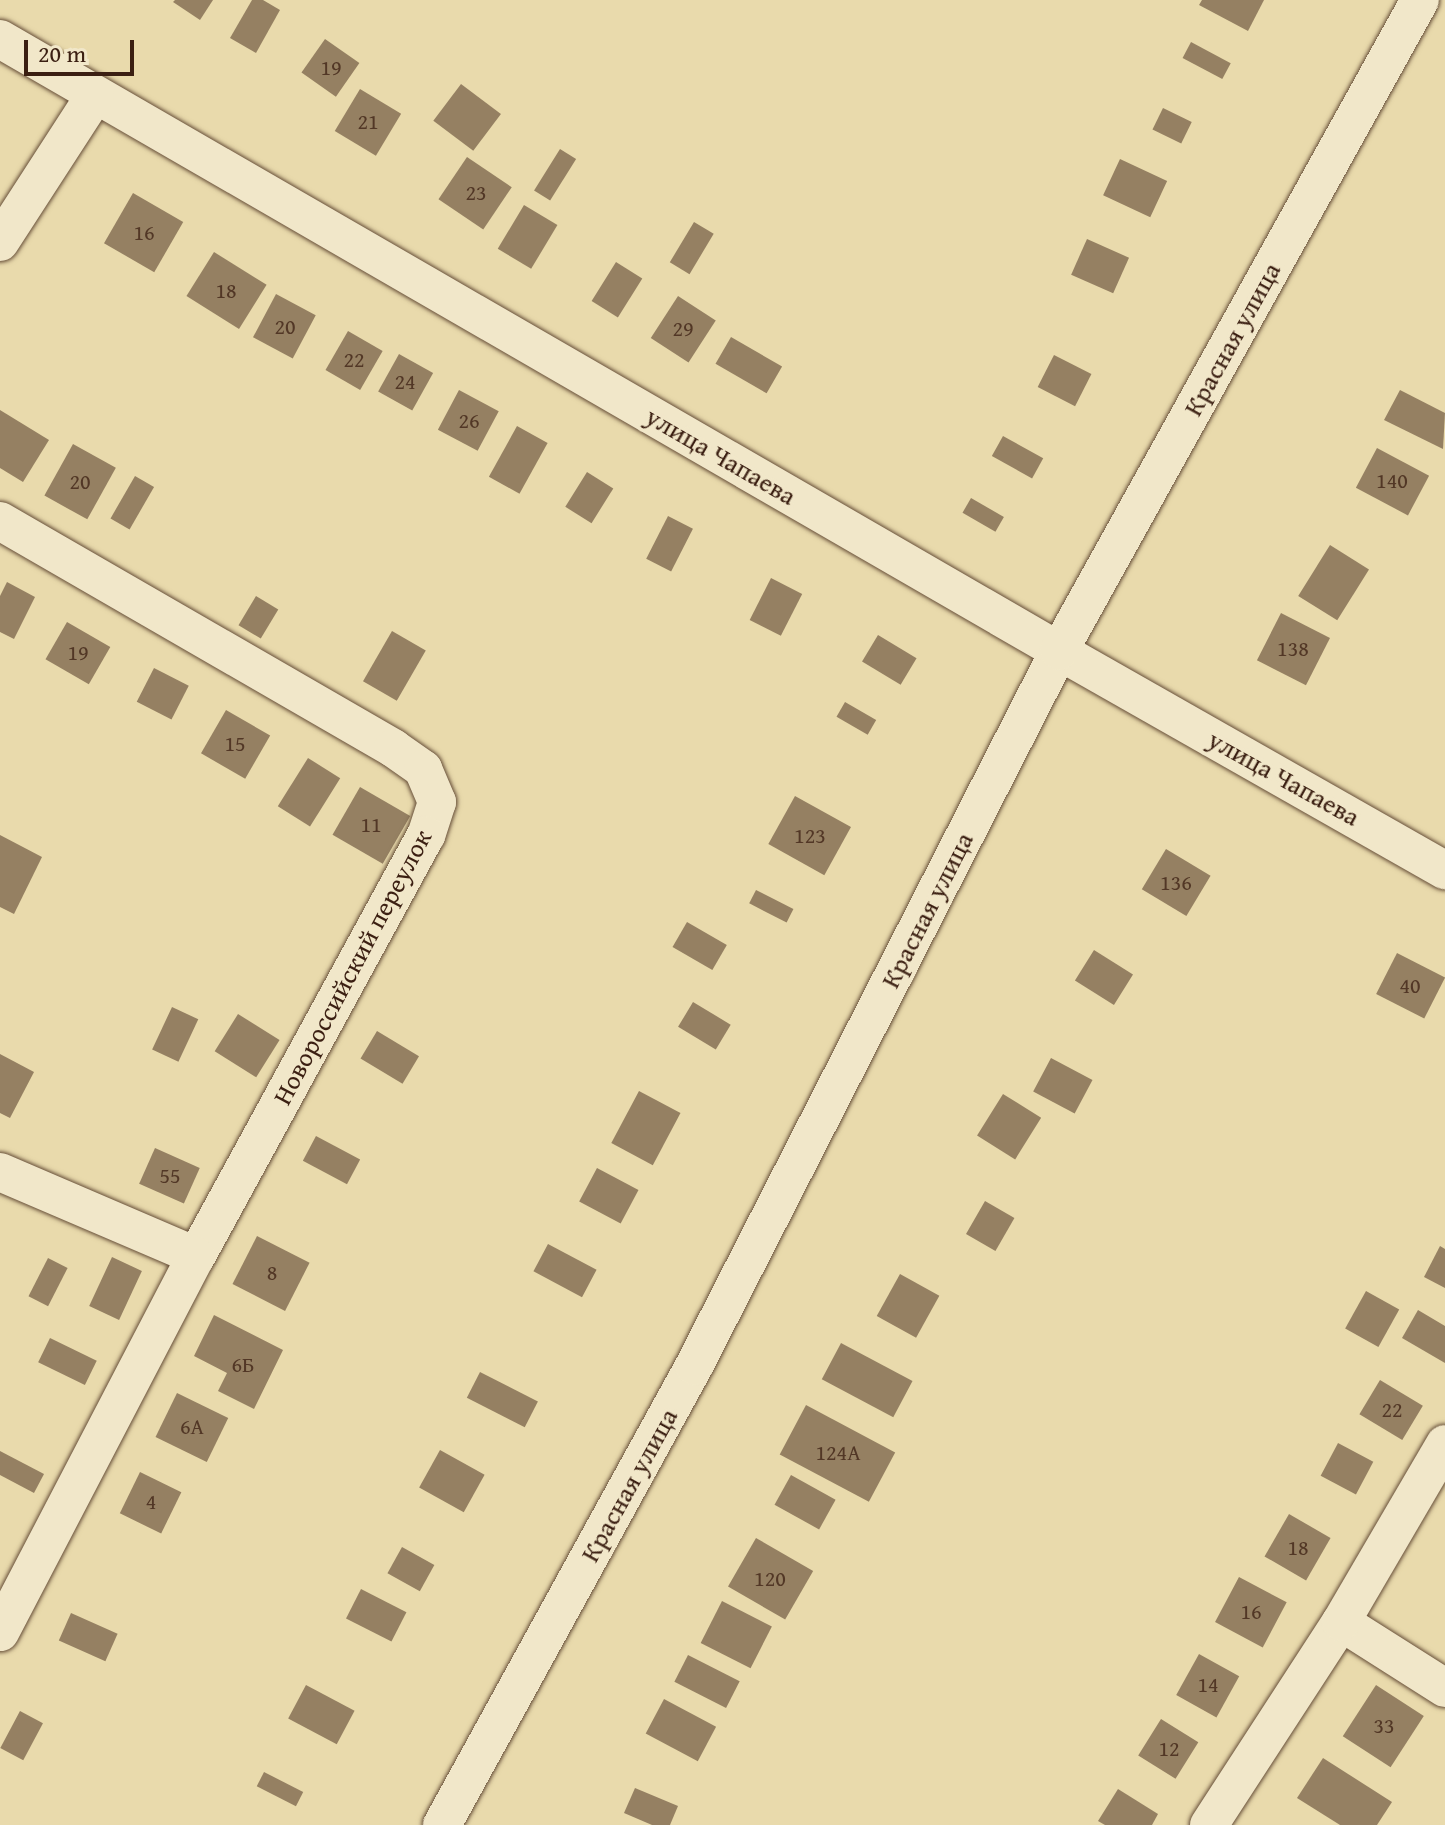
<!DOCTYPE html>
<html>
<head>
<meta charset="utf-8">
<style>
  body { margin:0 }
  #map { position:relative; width:1445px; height:1825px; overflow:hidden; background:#e9daac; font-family:"Gentium Book Plus",serif }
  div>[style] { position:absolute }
  .building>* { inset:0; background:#958062; transform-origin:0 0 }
  .roads { filter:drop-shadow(0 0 2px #664e38) drop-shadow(0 0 2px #664e38) }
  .street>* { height:38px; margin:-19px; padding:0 19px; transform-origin:19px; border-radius:19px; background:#f1e7c9 }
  span { translate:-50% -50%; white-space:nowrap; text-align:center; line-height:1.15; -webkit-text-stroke:7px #f1e7c9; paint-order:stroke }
  .number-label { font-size:22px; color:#523726 }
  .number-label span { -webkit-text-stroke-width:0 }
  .street-label { font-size:26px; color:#3b1f12 }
  .scale { position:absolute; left:24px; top:40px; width:110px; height:36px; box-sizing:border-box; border:4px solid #3b1f12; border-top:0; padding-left:10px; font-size:24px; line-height:28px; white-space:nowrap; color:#3b1f12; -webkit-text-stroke:6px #f1e7c9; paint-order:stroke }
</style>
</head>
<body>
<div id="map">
  <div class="building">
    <div style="clip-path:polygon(175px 0,213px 0,200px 20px,173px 2px)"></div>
    <div style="clip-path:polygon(252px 0,263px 0,280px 10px,256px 53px,230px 38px)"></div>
    <div style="clip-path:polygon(1202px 0,1264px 0,1248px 31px,1199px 5px)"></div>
    <div style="left:325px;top:39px;width:42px;height:41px;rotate:35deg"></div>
    <div style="left:1191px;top:42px;width:45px;height:18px;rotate:28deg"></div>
    <div style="left:461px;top:84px;width:50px;height:46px;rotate:37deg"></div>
    <div style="left:360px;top:89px;width:48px;height:49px;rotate:31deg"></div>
    <div style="left:1163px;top:108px;width:32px;height:24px;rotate:26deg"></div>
    <div style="left:560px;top:149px;width:19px;height:49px;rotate:32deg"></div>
    <div style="left:467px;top:157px;width:54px;height:51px;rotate:34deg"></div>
    <div style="left:1120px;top:159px;width:52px;height:40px;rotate:25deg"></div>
    <div style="left:133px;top:193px;width:58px;height:58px;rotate:30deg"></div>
    <div style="left:524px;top:205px;width:39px;height:51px;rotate:31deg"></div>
    <div style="left:694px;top:222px;width:23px;height:47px;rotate:31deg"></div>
    <div style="left:1087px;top:239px;width:46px;height:39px;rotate:24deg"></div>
    <div style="left:214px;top:252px;width:62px;height:52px;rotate:32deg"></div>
    <div style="left:616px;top:262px;width:31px;height:46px;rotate:32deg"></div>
    <div style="left:276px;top:294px;width:45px;height:49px;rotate:28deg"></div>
    <div style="left:678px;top:296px;width:45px;height:50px;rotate:33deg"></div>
    <div style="left:348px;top:331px;width:40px;height:45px;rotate:30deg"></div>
    <div style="left:731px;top:337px;width:59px;height:31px;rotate:30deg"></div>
    <div style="left:399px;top:354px;width:39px;height:43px;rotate:29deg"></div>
    <div style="left:1054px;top:355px;width:42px;height:36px;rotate:27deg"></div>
    <div style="left:459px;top:390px;width:45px;height:45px;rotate:28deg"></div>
    <div style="clip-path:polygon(1400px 390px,1445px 413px,1443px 449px,1384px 420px)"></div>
    <div style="clip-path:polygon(0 410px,49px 440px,23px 482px,0 468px)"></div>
    <div style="left:517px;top:426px;width:35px;height:58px;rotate:29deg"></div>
    <div style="left:1003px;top:436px;width:46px;height:23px;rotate:29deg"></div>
    <div style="left:73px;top:444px;width:49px;height:59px;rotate:29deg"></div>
    <div style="left:1377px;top:448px;width:59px;height:45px;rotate:28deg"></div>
    <div style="left:587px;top:472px;width:31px;height:41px;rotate:32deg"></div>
    <div style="left:135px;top:476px;width:22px;height:49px;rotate:30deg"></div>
    <div style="left:971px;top:498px;width:38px;height:17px;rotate:30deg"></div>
    <div style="left:668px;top:516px;width:28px;height:48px;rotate:27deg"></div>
    <div style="left:1330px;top:545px;width:46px;height:60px;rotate:32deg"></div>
    <div style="left:771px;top:578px;width:35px;height:47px;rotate:27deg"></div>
    <div style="clip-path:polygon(7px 582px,35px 597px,14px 639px,0 632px,0 596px)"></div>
    <div style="left:256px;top:596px;width:26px;height:34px;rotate:31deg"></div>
    <div style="left:1281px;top:613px;width:55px;height:53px;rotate:27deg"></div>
    <div style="left:67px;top:622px;width:50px;height:43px;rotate:30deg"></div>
    <div style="left:392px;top:631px;width:39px;height:58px;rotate:30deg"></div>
    <div style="left:878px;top:635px;width:45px;height:31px;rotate:31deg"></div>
    <div style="left:154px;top:668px;width:39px;height:38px;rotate:27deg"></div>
    <div style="left:845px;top:702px;width:36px;height:17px;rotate:30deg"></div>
    <div style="left:226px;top:710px;width:51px;height:50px;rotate:30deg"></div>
    <div style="left:308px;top:758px;width:38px;height:57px;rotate:32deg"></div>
    <div style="left:360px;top:787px;width:58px;height:55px;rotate:30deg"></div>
    <div style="left:795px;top:796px;width:64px;height:55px;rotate:29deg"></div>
    <div style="clip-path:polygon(0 835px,42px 857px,14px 914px,0 907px)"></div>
    <div style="left:1166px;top:849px;width:52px;height:47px;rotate:31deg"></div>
    <div style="left:756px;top:890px;width:42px;height:15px;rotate:27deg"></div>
    <div style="left:687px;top:922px;width:46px;height:29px;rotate:30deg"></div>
    <div style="left:1094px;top:950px;width:46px;height:36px;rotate:32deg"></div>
    <div style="left:1397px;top:953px;width:54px;height:46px;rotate:27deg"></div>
    <div style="left:693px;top:1002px;width:44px;height:29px;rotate:31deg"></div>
    <div style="left:172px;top:1007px;width:29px;height:47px;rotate:25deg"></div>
    <div style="left:238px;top:1014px;width:49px;height:44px;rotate:32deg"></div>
    <div style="left:377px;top:1031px;width:49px;height:32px;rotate:31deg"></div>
    <div style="clip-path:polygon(0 1054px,34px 1072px,10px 1118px,0 1113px)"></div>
    <div style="left:1051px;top:1058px;width:47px;height:38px;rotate:28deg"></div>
    <div style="left:639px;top:1091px;width:47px;height:59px;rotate:28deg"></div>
    <div style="left:1003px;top:1094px;width:45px;height:49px;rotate:32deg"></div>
    <div style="left:316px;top:1136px;width:50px;height:28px;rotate:28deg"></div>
    <div style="left:155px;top:1148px;width:49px;height:39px;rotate:24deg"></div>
    <div style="left:597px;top:1168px;width:47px;height:38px;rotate:28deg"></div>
    <div style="left:985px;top:1201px;width:34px;height:38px;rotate:30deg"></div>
    <div style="left:257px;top:1236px;width:59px;height:54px;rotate:27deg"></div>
    <div style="left:548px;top:1244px;width:55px;height:31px;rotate:28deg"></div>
    <div style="clip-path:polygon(1440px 1246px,1445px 1249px,1445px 1288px,1424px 1277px)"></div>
    <div style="left:112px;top:1257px;width:33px;height:54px;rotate:25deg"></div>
    <div style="left:48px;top:1258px;width:22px;height:43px;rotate:27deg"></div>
    <div style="left:900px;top:1274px;width:45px;height:48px;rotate:29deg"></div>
    <div style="left:1366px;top:1291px;width:38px;height:43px;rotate:29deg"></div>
    <div style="clip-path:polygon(1418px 1310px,1445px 1326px,1445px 1363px,1402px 1338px)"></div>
    <div style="clip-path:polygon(214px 1315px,283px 1350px,254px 1409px,218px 1391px,227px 1373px,194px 1356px)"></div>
    <div style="left:50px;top:1338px;width:52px;height:27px;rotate:26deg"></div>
    <div style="left:841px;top:1343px;width:81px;height:41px;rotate:28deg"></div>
    <div style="left:480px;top:1372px;width:65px;height:29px;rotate:27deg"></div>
    <div style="left:1380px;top:1380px;width:50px;height:40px;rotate:31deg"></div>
    <div style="left:177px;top:1393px;width:57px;height:49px;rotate:26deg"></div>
    <div style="left:806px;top:1405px;width:101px;height:56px;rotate:28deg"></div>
    <div style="left:1338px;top:1443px;width:40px;height:37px;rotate:28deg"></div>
    <div style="left:440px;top:1450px;width:51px;height:43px;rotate:29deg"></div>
    <div style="clip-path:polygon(0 1451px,44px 1474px,34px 1493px,0 1475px)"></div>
    <div style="left:140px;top:1472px;width:46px;height:46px;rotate:26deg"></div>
    <div style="left:791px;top:1475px;width:51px;height:34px;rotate:29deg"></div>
    <div style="left:1289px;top:1514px;width:48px;height:49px;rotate:30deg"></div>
    <div style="left:756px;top:1538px;width:66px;height:56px;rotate:30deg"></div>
    <div style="left:402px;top:1547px;width:37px;height:30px;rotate:29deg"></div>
    <div style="left:1239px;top:1577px;width:54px;height:51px;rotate:28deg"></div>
    <div style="left:361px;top:1589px;width:51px;height:33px;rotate:27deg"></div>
    <div style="left:722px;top:1601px;width:56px;height:47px;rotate:27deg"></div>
    <div style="left:71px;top:1613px;width:51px;height:30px;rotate:24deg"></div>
    <div style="left:1199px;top:1654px;width:46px;height:47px;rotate:29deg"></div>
    <div style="left:688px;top:1655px;width:58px;height:30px;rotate:27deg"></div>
    <div style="left:306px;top:1685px;width:55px;height:38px;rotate:28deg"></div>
    <div style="left:1376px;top:1685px;width:57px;height:61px;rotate:33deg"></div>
    <div style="left:664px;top:1699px;width:59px;height:39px;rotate:28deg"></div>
    <div style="left:20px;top:1711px;width:26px;height:42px;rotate:28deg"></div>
    <div style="left:1161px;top:1719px;width:44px;height:43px;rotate:32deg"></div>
    <div style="clip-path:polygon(1323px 1758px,1392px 1802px,1377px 1825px,1340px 1825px,1297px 1798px)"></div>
    <div style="left:264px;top:1772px;width:44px;height:16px;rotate:27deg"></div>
    <div style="clip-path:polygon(635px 1788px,678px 1806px,670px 1825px,652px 1825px,624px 1813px)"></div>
    <div style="clip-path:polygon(1118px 1789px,1158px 1814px,1152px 1825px,1105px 1825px,1098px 1821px)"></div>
  </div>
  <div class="roads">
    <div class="street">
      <div style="left:0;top:39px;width:1223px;rotate:30.02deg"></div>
      <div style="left:1059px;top:651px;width:444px;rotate:29.6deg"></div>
      <div style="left:0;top:242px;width:175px;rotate:-57.1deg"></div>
      <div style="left:0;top:521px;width:454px;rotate:30deg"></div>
      <div style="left:393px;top:748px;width:37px;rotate:35deg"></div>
      <div style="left:423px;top:769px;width:36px;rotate:67deg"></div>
      <div style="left:437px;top:802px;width:35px;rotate:108deg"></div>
      <div style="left:426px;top:835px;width:480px;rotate:118.6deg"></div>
      <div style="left:196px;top:1256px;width:424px;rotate:117.5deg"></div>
      <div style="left:0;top:1172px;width:213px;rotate:23.2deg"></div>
      <div style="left:1341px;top:1622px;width:123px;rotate:32.4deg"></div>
      <div style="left:442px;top:1825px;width:524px;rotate:-61.23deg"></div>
      <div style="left:694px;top:1366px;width:803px;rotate:-62.96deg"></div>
      <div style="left:1059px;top:651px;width:744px;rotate:-60.99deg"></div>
      <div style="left:1209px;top:1825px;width:242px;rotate:-57deg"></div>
      <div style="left:1341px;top:1622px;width:206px;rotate:-59.7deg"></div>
    </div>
  </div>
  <div class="number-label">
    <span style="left:331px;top:68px">19</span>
    <span style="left:368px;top:122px">21</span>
    <span style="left:476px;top:193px">23</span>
    <span style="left:144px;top:233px">16</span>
    <span style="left:226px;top:291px">18</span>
    <span style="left:285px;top:327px">20</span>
    <span style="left:683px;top:329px">29</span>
    <span style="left:354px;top:360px">22</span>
    <span style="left:405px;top:382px">24</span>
    <span style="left:469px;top:421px">26</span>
    <span style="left:1392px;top:481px">140</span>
    <span style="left:80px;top:482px">20</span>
    <span style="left:1293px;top:649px">138</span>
    <span style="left:78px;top:653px">19</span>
    <span style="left:235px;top:744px">15</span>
    <span style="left:371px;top:825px">11</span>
    <span style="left:810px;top:836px">123</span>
    <span style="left:1176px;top:883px">136</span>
    <span style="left:1410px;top:986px">40</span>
    <span style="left:170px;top:1176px">55</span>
    <span style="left:272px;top:1273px">8</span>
    <span style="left:243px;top:1365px">6Б</span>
    <span style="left:1392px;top:1410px">22</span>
    <span style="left:192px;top:1427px">6А</span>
    <span style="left:838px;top:1453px">124А</span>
    <span style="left:151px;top:1502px">4</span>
    <span style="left:1298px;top:1548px">18</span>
    <span style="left:770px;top:1579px">120</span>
    <span style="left:1251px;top:1612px">16</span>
    <span style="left:1208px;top:1685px">14</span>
    <span style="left:1384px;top:1726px">33</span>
    <span style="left:1169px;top:1749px">12</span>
  </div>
  <div class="street-label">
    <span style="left:1232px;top:339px;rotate:-61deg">Красная улица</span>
    <span style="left:721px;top:456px;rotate:30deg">улица Чапаева</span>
    <span style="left:1284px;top:778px;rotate:29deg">улица Чапаева</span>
    <span style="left:927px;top:910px;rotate:-63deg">Красная улица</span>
    <span style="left:352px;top:967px;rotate:-62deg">Новороссийский переулок</span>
    <span style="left:629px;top:1485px;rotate:-61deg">Красная улица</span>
  </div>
  <div class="scale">20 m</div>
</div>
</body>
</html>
